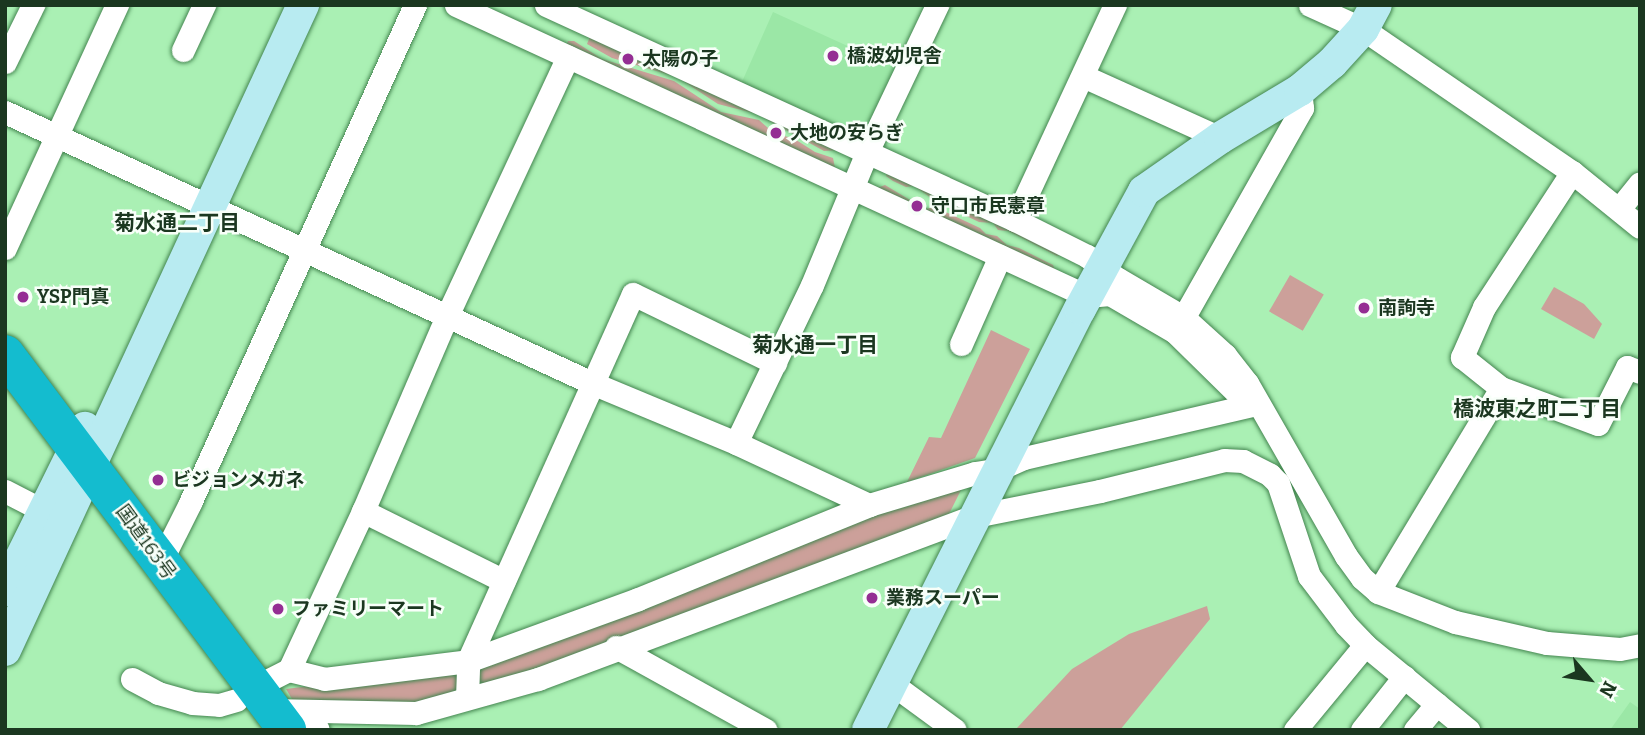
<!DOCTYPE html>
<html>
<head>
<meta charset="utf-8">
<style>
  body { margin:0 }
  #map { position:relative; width:1645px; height:735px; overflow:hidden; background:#aaf0b4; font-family:Bitter,"Noto Sans JP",serif }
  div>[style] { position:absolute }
  .built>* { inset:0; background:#9be7a6 }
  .green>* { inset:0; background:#cca09a; transform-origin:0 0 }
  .roads { filter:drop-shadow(0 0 2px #43854f) drop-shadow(0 0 2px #43854f) }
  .street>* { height:23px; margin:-11.5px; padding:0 11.5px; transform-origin:11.5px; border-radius:11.5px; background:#fff }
  .secondary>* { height:32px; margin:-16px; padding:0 16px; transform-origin:16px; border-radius:16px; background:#b8ebf1 }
  .highway>* { height:38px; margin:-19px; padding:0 19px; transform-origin:19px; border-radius:19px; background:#14bccf }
  .dots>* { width:19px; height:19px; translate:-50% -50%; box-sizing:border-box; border:4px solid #f8fff9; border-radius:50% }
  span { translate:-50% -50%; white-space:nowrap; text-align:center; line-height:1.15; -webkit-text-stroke:5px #f8fff9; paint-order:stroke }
  .poi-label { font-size:19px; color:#1b3720; font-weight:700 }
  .left { translate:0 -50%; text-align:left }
  .street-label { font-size:19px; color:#1b3720 }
  .neighbourhood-label { font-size:21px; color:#1b3720; font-weight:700 }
  .frame { position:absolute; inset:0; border:7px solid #1b3720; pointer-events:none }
  .north { position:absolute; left:1554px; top:644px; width:70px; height:70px; -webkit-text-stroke:5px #f8fff9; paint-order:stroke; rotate:119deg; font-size:19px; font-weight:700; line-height:28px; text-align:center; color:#1b3720 }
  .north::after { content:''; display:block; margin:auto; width:24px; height:32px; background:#1b3720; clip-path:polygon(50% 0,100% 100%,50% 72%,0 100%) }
</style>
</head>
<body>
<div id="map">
  <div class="built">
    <div style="clip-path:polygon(773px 12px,898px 69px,868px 134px,856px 136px,741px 84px)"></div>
    <div style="clip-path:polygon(1630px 702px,1640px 709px,1640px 730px,1610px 730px)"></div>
  </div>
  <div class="green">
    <div style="clip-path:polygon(591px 34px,841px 150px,824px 151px,757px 114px,718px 104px,677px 77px,612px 58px,587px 44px)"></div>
    <div style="clip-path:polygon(568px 41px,574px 41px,602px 59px,674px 81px,721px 112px,759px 120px,775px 134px,793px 138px,815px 152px,833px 158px,835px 168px,565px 48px)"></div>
    <div style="clip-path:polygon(888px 170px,1062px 254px,1057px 256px,1008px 231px,998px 230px,993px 223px,979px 222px,937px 202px,914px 186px,906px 187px,893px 181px,886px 176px)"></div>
    <div style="clip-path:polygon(885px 185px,925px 209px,935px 207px,980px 228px,986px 234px,997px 236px,1007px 245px,1019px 248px,1053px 265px,1055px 270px,877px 188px)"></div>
    <div style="left:1290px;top:275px;width:39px;height:42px;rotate:30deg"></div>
    <div style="clip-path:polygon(1554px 287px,1584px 304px,1602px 324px,1594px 339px,1541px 309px)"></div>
    <div style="clip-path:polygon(991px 330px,1030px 349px,975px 458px,907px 482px,929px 437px,941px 438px)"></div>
    <div style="clip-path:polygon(964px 484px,948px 516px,574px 656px,415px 707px,295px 704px,286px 689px,467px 666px,643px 610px,872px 511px)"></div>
    <div style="clip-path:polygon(1207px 606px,1210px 619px,1120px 730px,1015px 730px,1072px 669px,1129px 634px)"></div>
  </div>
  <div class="roads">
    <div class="street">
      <div style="left:456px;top:5px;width:695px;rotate:24.76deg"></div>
      <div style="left:1087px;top:296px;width:23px;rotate:-5deg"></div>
      <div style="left:1110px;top:294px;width:75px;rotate:30.3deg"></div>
      <div style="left:1175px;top:332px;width:86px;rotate:44.5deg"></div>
      <div style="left:546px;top:5px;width:516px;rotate:24.63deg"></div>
      <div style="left:1015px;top:220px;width:80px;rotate:26.6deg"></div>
      <div style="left:1087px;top:256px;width:39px;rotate:37deg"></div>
      <div style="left:1118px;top:279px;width:75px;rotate:30.3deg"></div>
      <div style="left:1183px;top:317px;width:57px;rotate:42.1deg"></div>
      <div style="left:1225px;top:355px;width:36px;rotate:52deg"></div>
      <div style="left:1247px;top:383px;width:199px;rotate:60.2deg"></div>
      <div style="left:1346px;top:556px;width:27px;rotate:54deg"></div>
      <div style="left:1362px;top:578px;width:21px;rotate:41deg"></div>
      <div style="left:1378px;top:592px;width:83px;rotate:21.3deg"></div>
      <div style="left:1455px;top:622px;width:94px;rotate:12.9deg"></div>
      <div style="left:1547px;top:643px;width:73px;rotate:4.7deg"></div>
      <div style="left:1620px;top:649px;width:20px;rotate:-11deg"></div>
      <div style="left:1310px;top:5px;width:58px;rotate:24.4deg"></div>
      <div style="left:1363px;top:29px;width:253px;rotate:34.4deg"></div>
      <div style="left:1572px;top:172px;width:87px;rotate:39deg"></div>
      <div style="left:183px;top:50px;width:50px;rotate:-65deg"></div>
      <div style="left:5px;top:62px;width:64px;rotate:-63.8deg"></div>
      <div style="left:1083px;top:76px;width:150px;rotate:24.3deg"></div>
      <div style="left:5px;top:112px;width:647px;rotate:24.78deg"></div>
      <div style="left:592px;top:383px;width:156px;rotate:22.6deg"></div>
      <div style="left:736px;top:443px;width:147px;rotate:25deg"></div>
      <div style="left:1572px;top:172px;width:161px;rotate:123.1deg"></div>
      <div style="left:1484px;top:307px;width:55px;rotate:113.7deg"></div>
      <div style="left:1462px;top:357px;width:50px;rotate:38.5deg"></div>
      <div style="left:1501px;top:388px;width:103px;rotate:20.4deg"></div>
      <div style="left:1598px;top:424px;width:64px;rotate:-63deg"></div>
      <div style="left:1627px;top:367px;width:14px;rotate:21deg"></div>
      <div style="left:1619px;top:209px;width:33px;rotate:-51deg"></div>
      <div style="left:1015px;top:220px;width:237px;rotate:-65.1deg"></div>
      <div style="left:5px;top:248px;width:268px;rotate:-65.3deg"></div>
      <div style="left:1177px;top:329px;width:254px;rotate:-60.5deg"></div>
      <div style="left:1302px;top:108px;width:18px;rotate:-96deg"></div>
      <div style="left:961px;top:344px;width:96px;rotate:-66.1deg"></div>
      <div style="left:736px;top:443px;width:175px;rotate:-64.3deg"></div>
      <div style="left:812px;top:285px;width:144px;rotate:-67.5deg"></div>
      <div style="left:867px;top:152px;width:163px;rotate:-64.5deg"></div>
      <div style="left:5px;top:491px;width:42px;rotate:27.2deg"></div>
      <div style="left:363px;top:511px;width:157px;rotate:26.4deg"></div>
      <div style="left:160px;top:563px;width:67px;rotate:-63.4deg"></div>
      <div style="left:190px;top:503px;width:546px;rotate:-65.69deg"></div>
      <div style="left:1378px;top:592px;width:238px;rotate:-58.9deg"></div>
      <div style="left:616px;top:647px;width:171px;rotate:29deg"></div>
      <div style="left:289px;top:670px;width:175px;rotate:-65deg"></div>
      <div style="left:363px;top:511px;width:212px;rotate:-66.7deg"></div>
      <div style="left:447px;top:316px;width:286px;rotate:-65deg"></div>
      <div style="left:132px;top:679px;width:30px;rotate:28deg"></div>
      <div style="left:158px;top:693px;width:35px;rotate:16deg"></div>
      <div style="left:192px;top:703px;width:27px;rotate:4deg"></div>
      <div style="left:219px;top:705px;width:18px;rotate:-16deg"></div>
      <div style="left:891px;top:683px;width:79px;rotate:36.3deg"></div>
      <div style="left:255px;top:687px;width:38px;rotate:-27deg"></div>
      <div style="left:289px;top:670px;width:36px;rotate:14deg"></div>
      <div style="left:324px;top:679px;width:145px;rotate:-7.1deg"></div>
      <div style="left:468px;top:661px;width:181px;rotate:-20deg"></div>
      <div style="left:638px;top:599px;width:249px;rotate:-22.1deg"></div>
      <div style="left:869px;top:505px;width:111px;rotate:-16.8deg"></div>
      <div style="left:975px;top:473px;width:24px;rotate:-9deg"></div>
      <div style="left:999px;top:469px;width:27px;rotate:-24deg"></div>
      <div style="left:1024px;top:458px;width:238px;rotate:-13.1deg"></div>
      <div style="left:467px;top:698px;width:37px;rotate:-88deg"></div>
      <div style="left:468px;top:661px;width:402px;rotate:-65.8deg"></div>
      <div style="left:633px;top:294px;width:158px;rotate:25.9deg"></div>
      <div style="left:271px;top:710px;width:145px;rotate:1.2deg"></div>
      <div style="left:416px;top:713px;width:127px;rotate:-15.6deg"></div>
      <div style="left:538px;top:679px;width:466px;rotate:-20.5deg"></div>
      <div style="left:975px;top:516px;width:127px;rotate:-11.3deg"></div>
      <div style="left:1100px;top:491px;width:128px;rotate:-14deg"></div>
      <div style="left:1224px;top:460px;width:19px;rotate:3deg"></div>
      <div style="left:1243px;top:461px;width:30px;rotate:27deg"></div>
      <div style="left:1270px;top:475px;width:11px;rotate:45deg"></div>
      <div style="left:1278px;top:483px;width:98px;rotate:71.6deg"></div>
      <div style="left:1309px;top:576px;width:61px;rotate:52.9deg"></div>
      <div style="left:1346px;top:625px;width:28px;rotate:46deg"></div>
      <div style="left:1365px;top:645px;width:134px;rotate:39.5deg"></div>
      <div style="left:281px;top:717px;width:39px;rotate:19deg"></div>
      <div style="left:1295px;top:730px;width:110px;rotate:-50.5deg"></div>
      <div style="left:1362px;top:730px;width:68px;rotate:-51.6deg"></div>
      <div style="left:1415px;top:730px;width:34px;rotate:-50deg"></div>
    </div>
    <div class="secondary">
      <div style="left:5px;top:590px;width:181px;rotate:-63.7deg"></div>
      <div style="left:5px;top:650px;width:711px;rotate:-65.2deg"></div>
      <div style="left:868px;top:730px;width:471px;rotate:-63.3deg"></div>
      <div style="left:1080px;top:309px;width:134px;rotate:-61.5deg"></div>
      <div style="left:1144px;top:191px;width:93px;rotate:-34.9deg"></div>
      <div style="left:1220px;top:138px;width:93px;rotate:-31deg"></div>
      <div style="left:1300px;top:90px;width:42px;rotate:-40.2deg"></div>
      <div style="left:1332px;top:63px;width:46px;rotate:-47.6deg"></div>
      <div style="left:1363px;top:29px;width:27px;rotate:-62deg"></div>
    </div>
    <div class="highway">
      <div style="left:5px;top:354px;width:470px;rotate:53.1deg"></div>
    </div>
  </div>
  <div class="dots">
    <div style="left:833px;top:56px;background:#942e93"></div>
    <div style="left:628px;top:59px;background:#942e93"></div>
    <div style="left:776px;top:133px;background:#942e93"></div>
    <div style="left:917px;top:206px;background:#942e93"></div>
    <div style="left:23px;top:297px;background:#942e93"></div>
    <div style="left:1364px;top:308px;background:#942e93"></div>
    <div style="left:158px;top:480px;background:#942e93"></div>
    <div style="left:872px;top:598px;background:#942e93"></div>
    <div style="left:278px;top:609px;background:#942e93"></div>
  </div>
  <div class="poi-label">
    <span class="left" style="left:847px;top:56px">橋波幼児舎</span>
    <span class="left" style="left:642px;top:59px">太陽の子</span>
    <span class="left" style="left:790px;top:133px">大地の安らぎ</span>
    <span class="left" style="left:931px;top:206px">守口市民憲章</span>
    <span class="left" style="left:37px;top:297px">YSP門真</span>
    <span class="left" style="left:1378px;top:308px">南詢寺</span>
    <span class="left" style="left:172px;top:480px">ビジョンメガネ</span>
    <span class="left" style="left:886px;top:598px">業務スーパー</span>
    <span class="left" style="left:292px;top:609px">ファミリーマート</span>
  </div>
  <div class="street-label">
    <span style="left:146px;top:542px;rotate:54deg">国道163号</span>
  </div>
  <div class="neighbourhood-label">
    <span style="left:177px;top:223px">菊水通二丁目</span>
    <span style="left:815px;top:345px">菊水通一丁目</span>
    <span style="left:1537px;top:409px">橋波東之町二丁目</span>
  </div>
  <div class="frame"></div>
  <div class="north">N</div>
</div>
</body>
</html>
